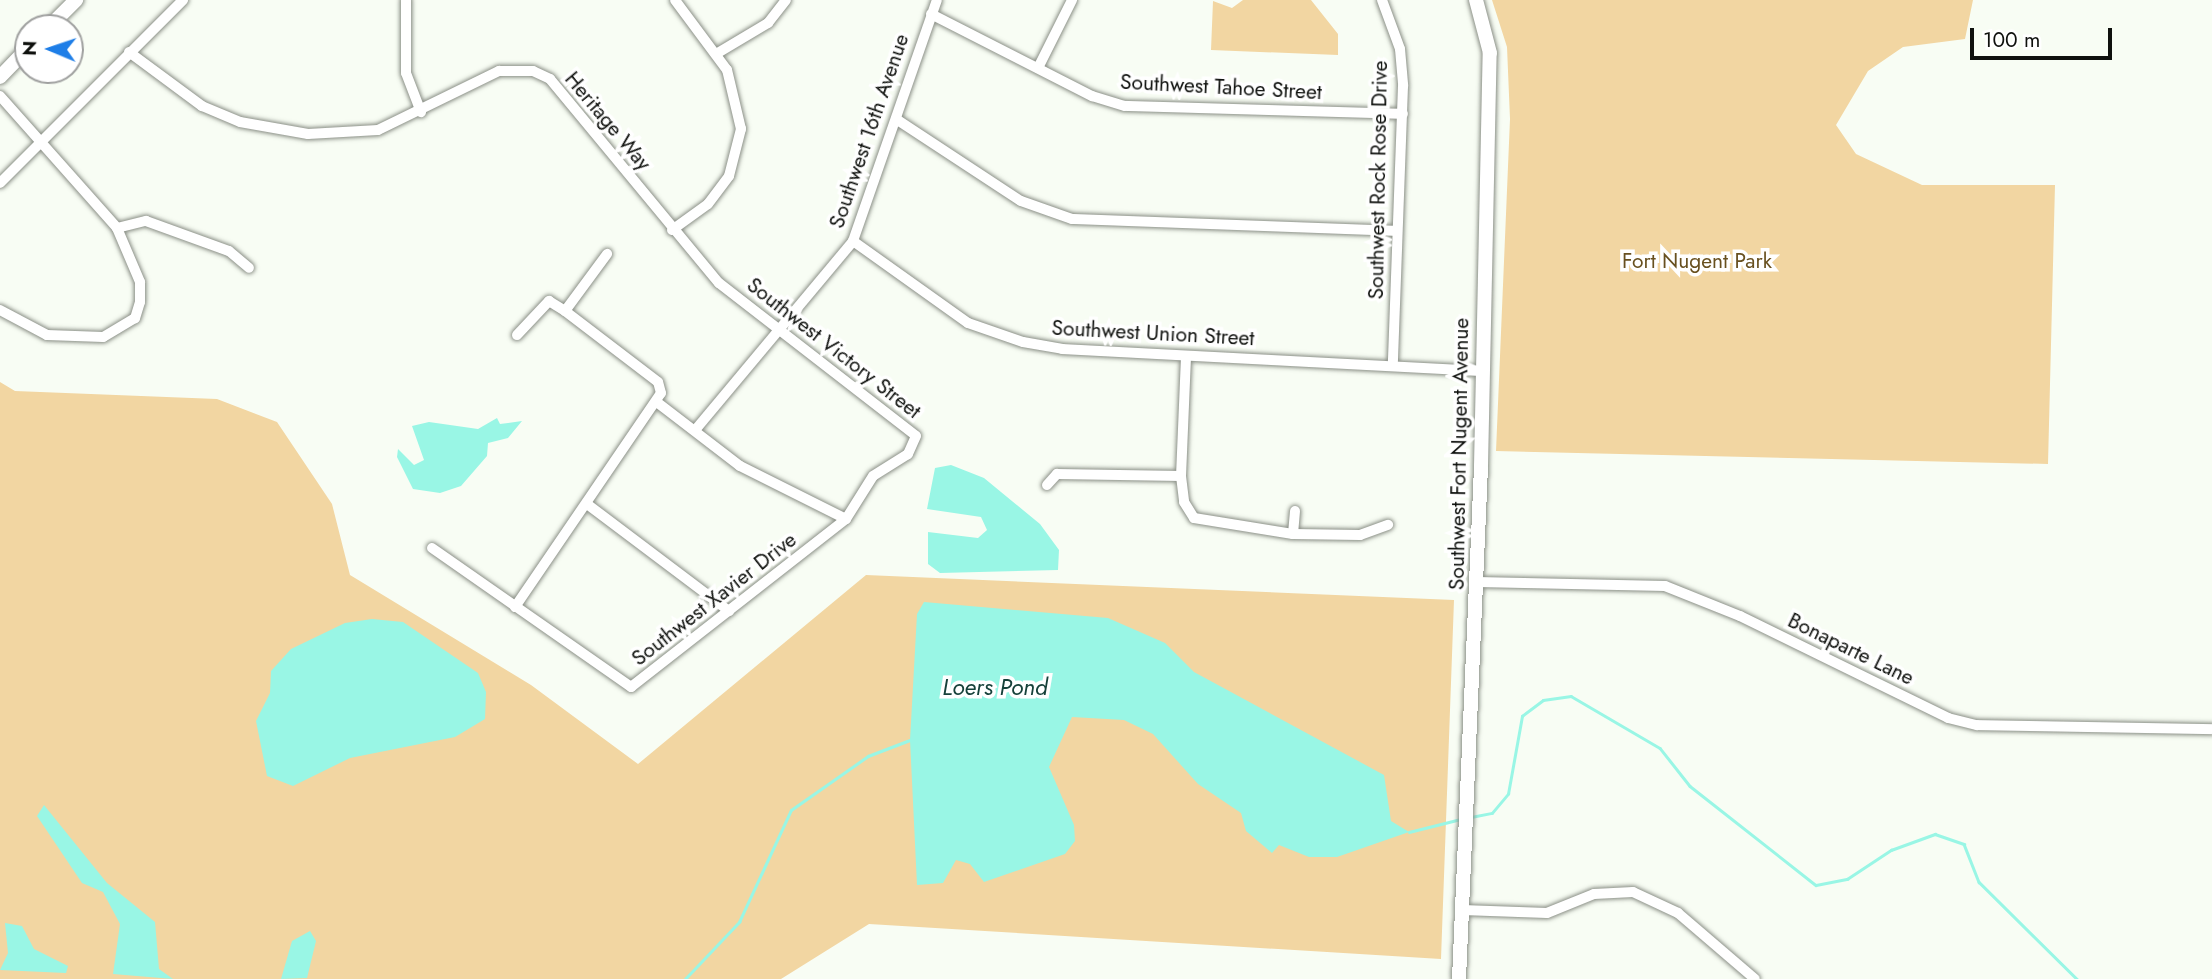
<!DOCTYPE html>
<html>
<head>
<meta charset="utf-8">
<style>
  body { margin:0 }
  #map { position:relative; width:2212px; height:979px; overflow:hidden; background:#f8fdf4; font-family:Jost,sans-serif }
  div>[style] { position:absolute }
  .green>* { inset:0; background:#f2d6a2 }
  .water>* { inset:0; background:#99f6e5 }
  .stream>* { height:2.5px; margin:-1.25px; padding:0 1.25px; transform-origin:1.25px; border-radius:1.25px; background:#99f6e5 }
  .roads { filter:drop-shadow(0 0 2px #8b9087) drop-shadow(0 0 2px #8b9087) }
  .minor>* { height:10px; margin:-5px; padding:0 5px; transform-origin:5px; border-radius:5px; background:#fff }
  .tertiary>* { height:14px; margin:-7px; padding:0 7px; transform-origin:7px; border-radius:7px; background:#fff }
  span { translate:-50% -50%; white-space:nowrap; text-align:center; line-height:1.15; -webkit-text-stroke:7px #fff; paint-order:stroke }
  .street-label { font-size:21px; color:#0f110e }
  .park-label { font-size:21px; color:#68501f }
  .water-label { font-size:23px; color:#16413a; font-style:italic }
  .north { position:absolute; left:14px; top:14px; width:70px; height:70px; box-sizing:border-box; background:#fff; border:2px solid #9fa09f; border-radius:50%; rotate:272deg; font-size:19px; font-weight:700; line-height:28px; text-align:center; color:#0f110e }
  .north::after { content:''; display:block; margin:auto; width:24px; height:32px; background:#1e7ee7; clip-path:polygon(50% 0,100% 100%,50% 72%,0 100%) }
  .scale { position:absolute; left:1970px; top:28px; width:142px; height:32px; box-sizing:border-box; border:4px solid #0f110e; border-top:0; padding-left:9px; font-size:21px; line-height:24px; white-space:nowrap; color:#0f110e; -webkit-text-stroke:5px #fff; paint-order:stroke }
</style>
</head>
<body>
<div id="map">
  <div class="green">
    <div style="clip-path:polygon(1243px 0,1311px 0,1338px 34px,1338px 55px,1211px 50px,1213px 1px,1232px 8px)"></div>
    <div style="clip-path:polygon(1492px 0,1973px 0,1965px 39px,1903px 47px,1868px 71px,1836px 125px,1856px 154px,1922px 185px,2055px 185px,2048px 464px,1496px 451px,1510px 119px,1507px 47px)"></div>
    <div style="clip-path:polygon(0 382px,15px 391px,217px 399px,277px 422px,332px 504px,350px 575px,531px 685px,638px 764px,866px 575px,1454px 600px,1441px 959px,869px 924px,781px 979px,0 979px)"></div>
  </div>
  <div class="water">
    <div style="clip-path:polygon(497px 418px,500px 424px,522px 421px,508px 438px,488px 443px,487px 456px,461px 486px,440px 493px,413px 489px,397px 457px,398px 449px,414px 465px,424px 460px,412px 426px,429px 422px,478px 429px)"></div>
    <div style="clip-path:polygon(951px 465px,984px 478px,1040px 524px,1059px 550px,1058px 570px,940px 573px,928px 564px,928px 532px,978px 538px,987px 530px,981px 517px,927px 509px,935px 468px)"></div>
    <div style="clip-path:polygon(924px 602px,1108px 618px,1165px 643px,1194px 672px,1384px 775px,1391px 821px,1409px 832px,1337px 857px,1309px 857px,1279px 845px,1272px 853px,1246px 831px,1241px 813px,1198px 784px,1153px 734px,1124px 720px,1072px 717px,1049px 767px,1074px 825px,1075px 841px,1065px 854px,984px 882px,970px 864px,956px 860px,943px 883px,917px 885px,910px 740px,917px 614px)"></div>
    <div style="clip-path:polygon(372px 619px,403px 622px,478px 673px,486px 692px,485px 719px,455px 737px,350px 758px,293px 786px,267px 776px,256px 721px,270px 693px,271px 671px,291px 649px,345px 623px)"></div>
    <div style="clip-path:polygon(44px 805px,107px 883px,155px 922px,159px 969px,173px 979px,113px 974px,120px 924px,103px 892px,82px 883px,37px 816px)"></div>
    <div style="clip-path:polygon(5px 923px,22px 926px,34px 949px,68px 966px,66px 973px,0 970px,8px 953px)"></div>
    <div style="clip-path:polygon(310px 931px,316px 941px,307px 978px,281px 979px,292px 941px)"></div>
  </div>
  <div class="stream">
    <div style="left:1471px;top:817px;width:21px;rotate:-11deg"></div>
    <div style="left:1492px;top:813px;width:25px;rotate:-50deg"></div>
    <div style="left:1508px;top:794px;width:79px;rotate:-79.8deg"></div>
    <div style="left:1522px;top:716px;width:26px;rotate:-37deg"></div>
    <div style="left:1543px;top:700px;width:28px;rotate:-8deg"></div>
    <div style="left:1571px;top:696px;width:103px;rotate:30.3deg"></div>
    <div style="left:1660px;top:748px;width:48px;rotate:51.7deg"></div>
    <div style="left:1690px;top:786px;width:160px;rotate:38.2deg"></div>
    <div style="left:1816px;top:885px;width:32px;rotate:-11deg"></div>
    <div style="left:1847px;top:879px;width:53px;rotate:-33.4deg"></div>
    <div style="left:1891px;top:850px;width:47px;rotate:-20deg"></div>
    <div style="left:1935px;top:834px;width:31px;rotate:19deg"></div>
    <div style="left:1964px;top:844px;width:41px;rotate:68.5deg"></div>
    <div style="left:1979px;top:882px;width:138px;rotate:44.7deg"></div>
    <div style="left:1409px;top:832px;width:54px;rotate:-14deg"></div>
    <div style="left:685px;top:979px;width:79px;rotate:-46.5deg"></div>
    <div style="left:739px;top:922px;width:123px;rotate:-65.1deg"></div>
    <div style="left:791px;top:810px;width:94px;rotate:-35deg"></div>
    <div style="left:868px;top:756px;width:45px;rotate:-20.9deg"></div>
  </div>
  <div class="roads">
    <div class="minor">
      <div style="left:406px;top:0;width:73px;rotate:90deg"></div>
      <div style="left:406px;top:73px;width:42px;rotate:69deg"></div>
      <div style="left:1382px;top:0;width:52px;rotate:69.8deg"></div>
      <div style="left:1400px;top:49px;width:37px;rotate:85deg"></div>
      <div style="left:1403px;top:86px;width:278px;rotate:92.1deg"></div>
      <div style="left:931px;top:14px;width:181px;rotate:27deg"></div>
      <div style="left:1092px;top:96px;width:34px;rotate:17deg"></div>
      <div style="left:1125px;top:106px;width:278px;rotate:1.6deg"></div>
      <div style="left:129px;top:52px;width:91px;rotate:36.5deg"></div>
      <div style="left:202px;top:106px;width:41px;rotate:22.8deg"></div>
      <div style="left:240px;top:122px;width:69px;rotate:10deg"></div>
      <div style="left:308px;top:134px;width:70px;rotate:-3.3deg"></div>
      <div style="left:378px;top:130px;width:135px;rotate:-26deg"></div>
      <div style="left:499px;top:71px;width:34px"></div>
      <div style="left:533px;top:71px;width:19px;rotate:25deg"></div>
      <div style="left:550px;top:79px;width:265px;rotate:50.4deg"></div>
      <div style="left:719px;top:283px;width:249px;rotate:37.8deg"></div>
      <div style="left:916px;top:436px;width:20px;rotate:114deg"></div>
      <div style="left:908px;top:454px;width:41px;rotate:147.8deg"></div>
      <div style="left:873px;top:476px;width:51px;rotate:122.1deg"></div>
      <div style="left:846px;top:519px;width:119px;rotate:-153.4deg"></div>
      <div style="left:740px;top:466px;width:103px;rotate:-142.5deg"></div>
      <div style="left:716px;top:54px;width:61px;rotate:-30.8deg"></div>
      <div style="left:768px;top:23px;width:29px;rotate:-52deg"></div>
      <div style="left:1038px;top:68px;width:76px;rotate:-63.4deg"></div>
      <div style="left:0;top:96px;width:176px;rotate:48.4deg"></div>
      <div style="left:117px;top:228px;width:59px;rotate:66.9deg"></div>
      <div style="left:140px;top:282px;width:20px;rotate:90deg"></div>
      <div style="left:140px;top:302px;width:17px;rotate:107deg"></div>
      <div style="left:135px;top:318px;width:37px;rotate:149deg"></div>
      <div style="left:103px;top:337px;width:56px;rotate:-178deg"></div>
      <div style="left:47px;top:335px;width:53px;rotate:-152deg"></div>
      <div style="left:896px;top:119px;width:149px;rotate:33.3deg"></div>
      <div style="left:1021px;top:201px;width:54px;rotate:19.4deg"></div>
      <div style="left:1072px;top:219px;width:323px;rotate:2.1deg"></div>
      <div style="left:0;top:183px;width:259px;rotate:-45deg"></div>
      <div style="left:117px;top:228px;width:30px;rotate:-14deg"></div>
      <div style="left:146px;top:221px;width:88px;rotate:19.9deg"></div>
      <div style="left:229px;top:251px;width:26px;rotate:40deg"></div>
      <div style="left:672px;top:230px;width:44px;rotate:-35.8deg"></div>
      <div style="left:708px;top:204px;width:35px;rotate:-53deg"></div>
      <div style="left:729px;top:176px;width:49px;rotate:-75.7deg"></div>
      <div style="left:741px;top:129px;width:61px;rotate:-103.3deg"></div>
      <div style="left:727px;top:70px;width:87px;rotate:-126.6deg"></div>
      <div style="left:853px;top:241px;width:141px;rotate:35.5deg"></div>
      <div style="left:968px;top:323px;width:58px;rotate:19.1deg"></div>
      <div style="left:1023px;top:342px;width:40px;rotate:10deg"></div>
      <div style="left:1062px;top:349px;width:419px;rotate:3deg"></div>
      <div style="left:517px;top:335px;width:47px;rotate:-46.7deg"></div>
      <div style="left:549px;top:301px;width:19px;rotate:32deg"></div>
      <div style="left:1186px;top:357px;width:119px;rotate:92.4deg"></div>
      <div style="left:1181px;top:476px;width:26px;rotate:83deg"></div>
      <div style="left:1184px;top:502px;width:19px;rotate:58deg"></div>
      <div style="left:1194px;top:518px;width:100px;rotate:9.2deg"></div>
      <div style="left:1293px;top:534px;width:67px;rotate:0.9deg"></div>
      <div style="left:1360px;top:535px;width:30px;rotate:-20deg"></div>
      <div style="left:696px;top:429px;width:245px;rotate:-50.1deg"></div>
      <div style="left:853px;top:241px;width:255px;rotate:-70.8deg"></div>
      <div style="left:1047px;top:485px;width:15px;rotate:-48deg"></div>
      <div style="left:1057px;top:474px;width:124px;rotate:0.9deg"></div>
      <div style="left:587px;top:504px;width:178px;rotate:37deg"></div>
      <div style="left:1293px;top:534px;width:23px;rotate:-85deg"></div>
      <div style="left:432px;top:548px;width:243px;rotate:34.9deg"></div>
      <div style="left:631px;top:687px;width:273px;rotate:-38deg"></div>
      <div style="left:1477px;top:582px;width:188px;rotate:1.2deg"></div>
      <div style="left:1665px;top:586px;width:81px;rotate:21.8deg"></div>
      <div style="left:1740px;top:616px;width:232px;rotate:26.1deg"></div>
      <div style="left:1948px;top:718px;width:30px;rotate:14deg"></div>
      <div style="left:1977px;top:725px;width:235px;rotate:1deg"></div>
      <div style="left:515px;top:607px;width:259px;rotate:-55.7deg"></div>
      <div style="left:661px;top:393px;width:11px;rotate:-105deg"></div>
      <div style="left:658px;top:382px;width:117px;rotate:-142.6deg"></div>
      <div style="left:565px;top:311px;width:71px;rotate:-53.6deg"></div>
      <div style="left:1462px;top:910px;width:85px;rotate:2deg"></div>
      <div style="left:1547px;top:913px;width:51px;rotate:-22deg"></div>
      <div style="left:1594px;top:894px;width:39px;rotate:-3deg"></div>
      <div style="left:1633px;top:892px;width:50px;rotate:25deg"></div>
      <div style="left:1678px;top:913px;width:101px;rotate:40.6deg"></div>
    </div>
    <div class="tertiary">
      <div style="left:48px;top:28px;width:40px;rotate:-45deg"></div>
      <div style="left:0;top:77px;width:40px;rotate:-46deg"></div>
      <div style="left:1459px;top:979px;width:513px;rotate:-87.54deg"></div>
      <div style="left:1481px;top:466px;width:413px;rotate:-88.8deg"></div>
      <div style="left:1490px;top:53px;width:55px;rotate:-104.8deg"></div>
    </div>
  </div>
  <div class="street-label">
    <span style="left:1221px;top:87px;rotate:3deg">Southwest Tahoe Street</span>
    <span style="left:608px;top:121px;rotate:50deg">Heritage Way</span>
    <span style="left:869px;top:131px;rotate:-71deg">Southwest 16th Avenue</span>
    <span style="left:1378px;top:180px;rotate:-89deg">Southwest Rock Rose Drive</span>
    <span style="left:1153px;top:333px;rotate:3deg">Southwest Union Street</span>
    <span style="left:834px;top:348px;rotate:38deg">Southwest Victory Street</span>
    <span style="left:1459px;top:454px;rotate:-89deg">Southwest Fort Nugent Avenue</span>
    <span style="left:714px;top:599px;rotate:-38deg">Southwest Xavier Drive</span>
    <span style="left:1851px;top:649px;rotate:26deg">Bonaparte Lane</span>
  </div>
  <div class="park-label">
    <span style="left:1697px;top:261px">Fort Nugent Park</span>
  </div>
  <div class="water-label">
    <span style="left:995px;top:687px">Loers Pond</span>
  </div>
  <div class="north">N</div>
  <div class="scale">100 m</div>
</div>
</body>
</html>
